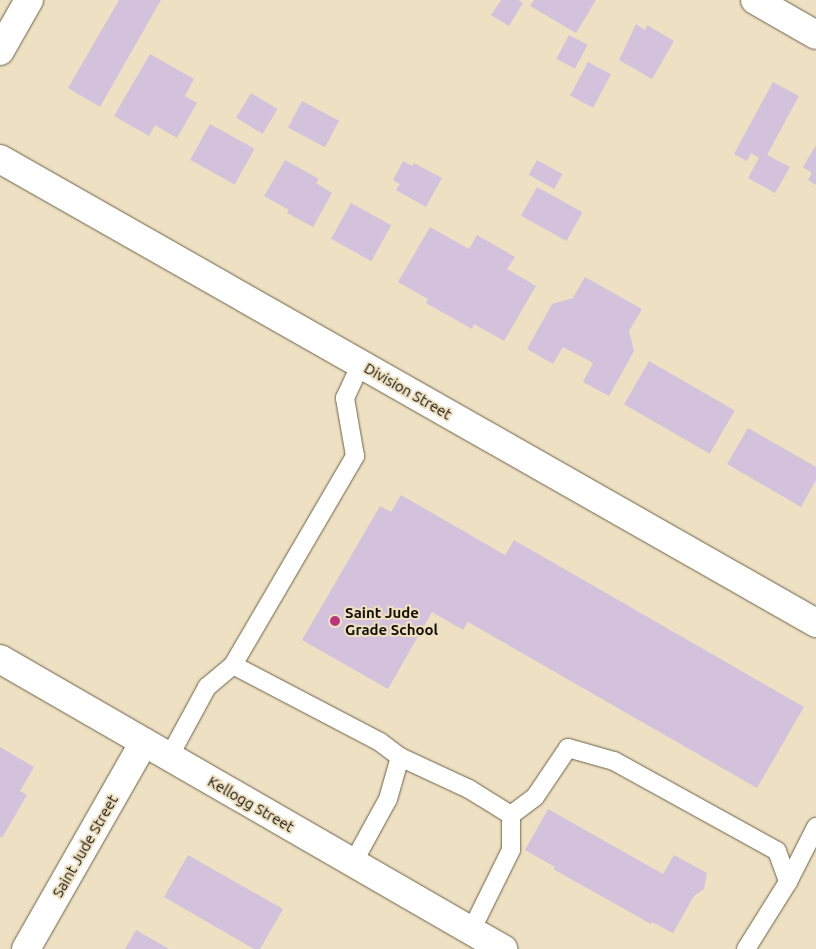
<!DOCTYPE html>
<html>
<head>
<meta charset="utf-8">
<style>
  body { margin:0 }
  #map { position:relative; width:816px; height:949px; overflow:hidden; background:#eee1c3; font-family:Ubuntu,sans-serif }
  div>[style] { position:absolute }
  .building>* { inset:0; background:#d4c1dc; transform-origin:0 0 }
  .roads { filter:drop-shadow(0 0 1px #6d6147) drop-shadow(0 0 1px #6d6147) }
  .service>* { height:18px; margin:-9px; padding:0 9px; transform-origin:9px; border-radius:9px; background:#fff }
  .minor>* { height:28px; margin:-14px; padding:0 14px; transform-origin:14px; border-radius:14px; background:#fff }
  .tertiary>* { height:28px; margin:-14px; padding:0 14px; transform-origin:14px; border-radius:14px; background:#fff }
  .dots>* { width:14px; height:14px; translate:-50% -50%; box-sizing:border-box; border:2px solid #eee1c3; border-radius:50% }
  span { translate:-50% -50%; white-space:nowrap; text-align:center; line-height:1.15; -webkit-text-stroke:4px #eee1c3; paint-order:stroke }
  .street-label { font-size:15px; color:#130f05 }
  .poi-label { font-size:15px; color:#130f05; font-weight:700 }
  .left { translate:0 -50%; text-align:left }
</style>
</head>
<body>
<div id="map">
  <div class="building">
    <div style="clip-path:polygon(119px 0,161px 0,100px 107px,68px 88px)"></div>
    <div style="clip-path:polygon(501px 0,518px 0,523px 3px,509px 26px,491px 15px)"></div>
    <div style="clip-path:polygon(534px 0,596px 0,576px 33px,530px 6px)"></div>
    <div style="clip-path:polygon(636px 24px,645px 30px,647px 25px,674px 41px,652px 79px,619px 60px)"></div>
    <div style="left:569px;top:35px;width:21px;height:27px;rotate:28deg"></div>
    <div style="clip-path:polygon(150px 54px,194px 79px,185px 96px,197px 103px,177px 138px,155px 125px,149px 136px,114px 116px)"></div>
    <div style="left:588px;top:62px;width:26px;height:38px;rotate:28deg"></div>
    <div style="clip-path:polygon(773px 82px,799px 96px,767px 155px,790px 167px,775px 193px,748px 178px,759px 158px,751px 153px,747px 161px,734px 154px)"></div>
    <div style="left:251px;top:93px;width:31px;height:29px;rotate:31deg"></div>
    <div style="left:302px;top:101px;width:42px;height:30px;rotate:28deg"></div>
    <div style="left:210px;top:124px;width:51px;height:41px;rotate:29deg"></div>
    <div style="clip-path:polygon(816px 145px,816px 185px,808px 180px,812px 173px,803px 167px)"></div>
    <div style="clip-path:polygon(285px 160px,319px 179px,316px 183px,332px 193px,313px 227px,287px 213px,289px 210px,264px 196px)"></div>
    <div style="left:537px;top:160px;width:29px;height:17px;rotate:29deg"></div>
    <div style="clip-path:polygon(403px 161px,412px 166px,414px 163px,442px 178px,426px 207px,396px 190px,400px 184px,393px 180px)"></div>
    <div style="left:537px;top:187px;width:52px;height:33px;rotate:29deg"></div>
    <div style="left:351px;top:203px;width:46px;height:41px;rotate:29deg"></div>
    <div style="clip-path:polygon(430px 227px,469px 249px,477px 235px,515px 257px,507px 269px,536px 286px,504px 341px,474px 324px,472px 329px,426px 303px,428px 299px,398px 282px)"></div>
    <div style="clip-path:polygon(585px 277px,642px 309px,629px 331px,634px 351px,609px 396px,583px 382px,593px 363px,563px 347px,553px 364px,527px 349px,552px 304px,573px 298px)"></div>
    <div style="left:649px;top:361px;width:99px;height:50px;rotate:30deg"></div>
    <div style="clip-path:polygon(748px 428px,816px 467px,816px 480px,801px 507px,727px 464px)"></div>
    <div style="clip-path:polygon(401px 495px,505px 555px,514px 540px,804px 707px,757px 788px,468px 622px,463px 630px,432px 612px,388px 689px,302px 640px,380px 506px,391px 512px)"></div>
    <div style="clip-path:polygon(0 747px,34px 767px,20px 791px,27px 795px,2px 838px,0 836px)"></div>
    <div style="clip-path:polygon(548px 809px,663px 874px,674px 855px,707px 873px,704px 889px,694px 896px,673px 933px,652px 922px,651px 924px,553px 869px,555px 867px,525px 850px)"></div>
    <div style="clip-path:polygon(188px 855px,283px 909px,260px 949px,254px 949px,164px 897px)"></div>
    <div style="clip-path:polygon(136px 930px,169px 949px,125px 949px)"></div>
  </div>
  <div class="roads">
    <div class="service">
      <div style="left:233px;top:665px;width:166px;rotate:27.6deg"></div>
      <div style="left:380px;top:742px;width:25px;rotate:37deg"></div>
      <div style="left:400px;top:757px;width:44px;rotate:105.9deg"></div>
      <div style="left:388px;top:799px;width:73px;rotate:118.7deg"></div>
      <div style="left:169px;top:757px;width:80px;rotate:-61.5deg"></div>
      <div style="left:207px;top:687px;width:34px;rotate:-40deg"></div>
      <div style="left:233px;top:665px;width:242px;rotate:-59.7deg"></div>
      <div style="left:355px;top:456px;width:59px;rotate:-99.8deg"></div>
      <div style="left:345px;top:398px;width:38px;rotate:-65deg"></div>
      <div style="left:400px;top:757px;width:76px;rotate:24.9deg"></div>
      <div style="left:469px;top:789px;width:49px;rotate:31.8deg"></div>
      <div style="left:511px;top:815px;width:35px;rotate:90deg"></div>
      <div style="left:511px;top:850px;width:90px;rotate:116.3deg"></div>
      <div style="left:511px;top:815px;width:30px;rotate:-37deg"></div>
      <div style="left:535px;top:797px;width:59px;rotate:-56deg"></div>
      <div style="left:568px;top:748px;width:48px;rotate:15.8deg"></div>
      <div style="left:614px;top:761px;width:186px;rotate:28.9deg"></div>
      <div style="left:777px;top:851px;width:33px;rotate:70deg"></div>
      <div style="left:788px;top:882px;width:79px;rotate:122.1deg"></div>
      <div style="left:788px;top:882px;width:62px;rotate:-63deg"></div>
    </div>
    <div class="minor">
      <div style="left:0;top:51px;width:59px;rotate:-60.4deg"></div>
      <div style="left:0;top:159px;width:939px;rotate:29.62deg"></div>
      <div style="left:0;top:659px;width:581px;rotate:29.97deg"></div>
      <div style="left:26px;top:949px;width:238px;rotate:-60.3deg"></div>
    </div>
    <div class="tertiary">
      <div style="left:755px;top:0;width:70px;rotate:29.8deg"></div>
    </div>
  </div>
  <div class="dots">
    <div style="left:335px;top:621px;background:#ba3579"></div>
  </div>
  <div class="street-label">
    <span style="left:408px;top:391px;rotate:30deg">Division Street</span>
    <span style="left:251px;top:804px;rotate:30deg">Kellogg Street</span>
    <span style="left:85px;top:846px;rotate:-60deg">Saint Jude Street</span>
  </div>
  <div class="poi-label">
    <span class="left" style="left:345px;top:621px">Saint Jude<br>Grade School</span>
  </div>
</div>
</body>
</html>
